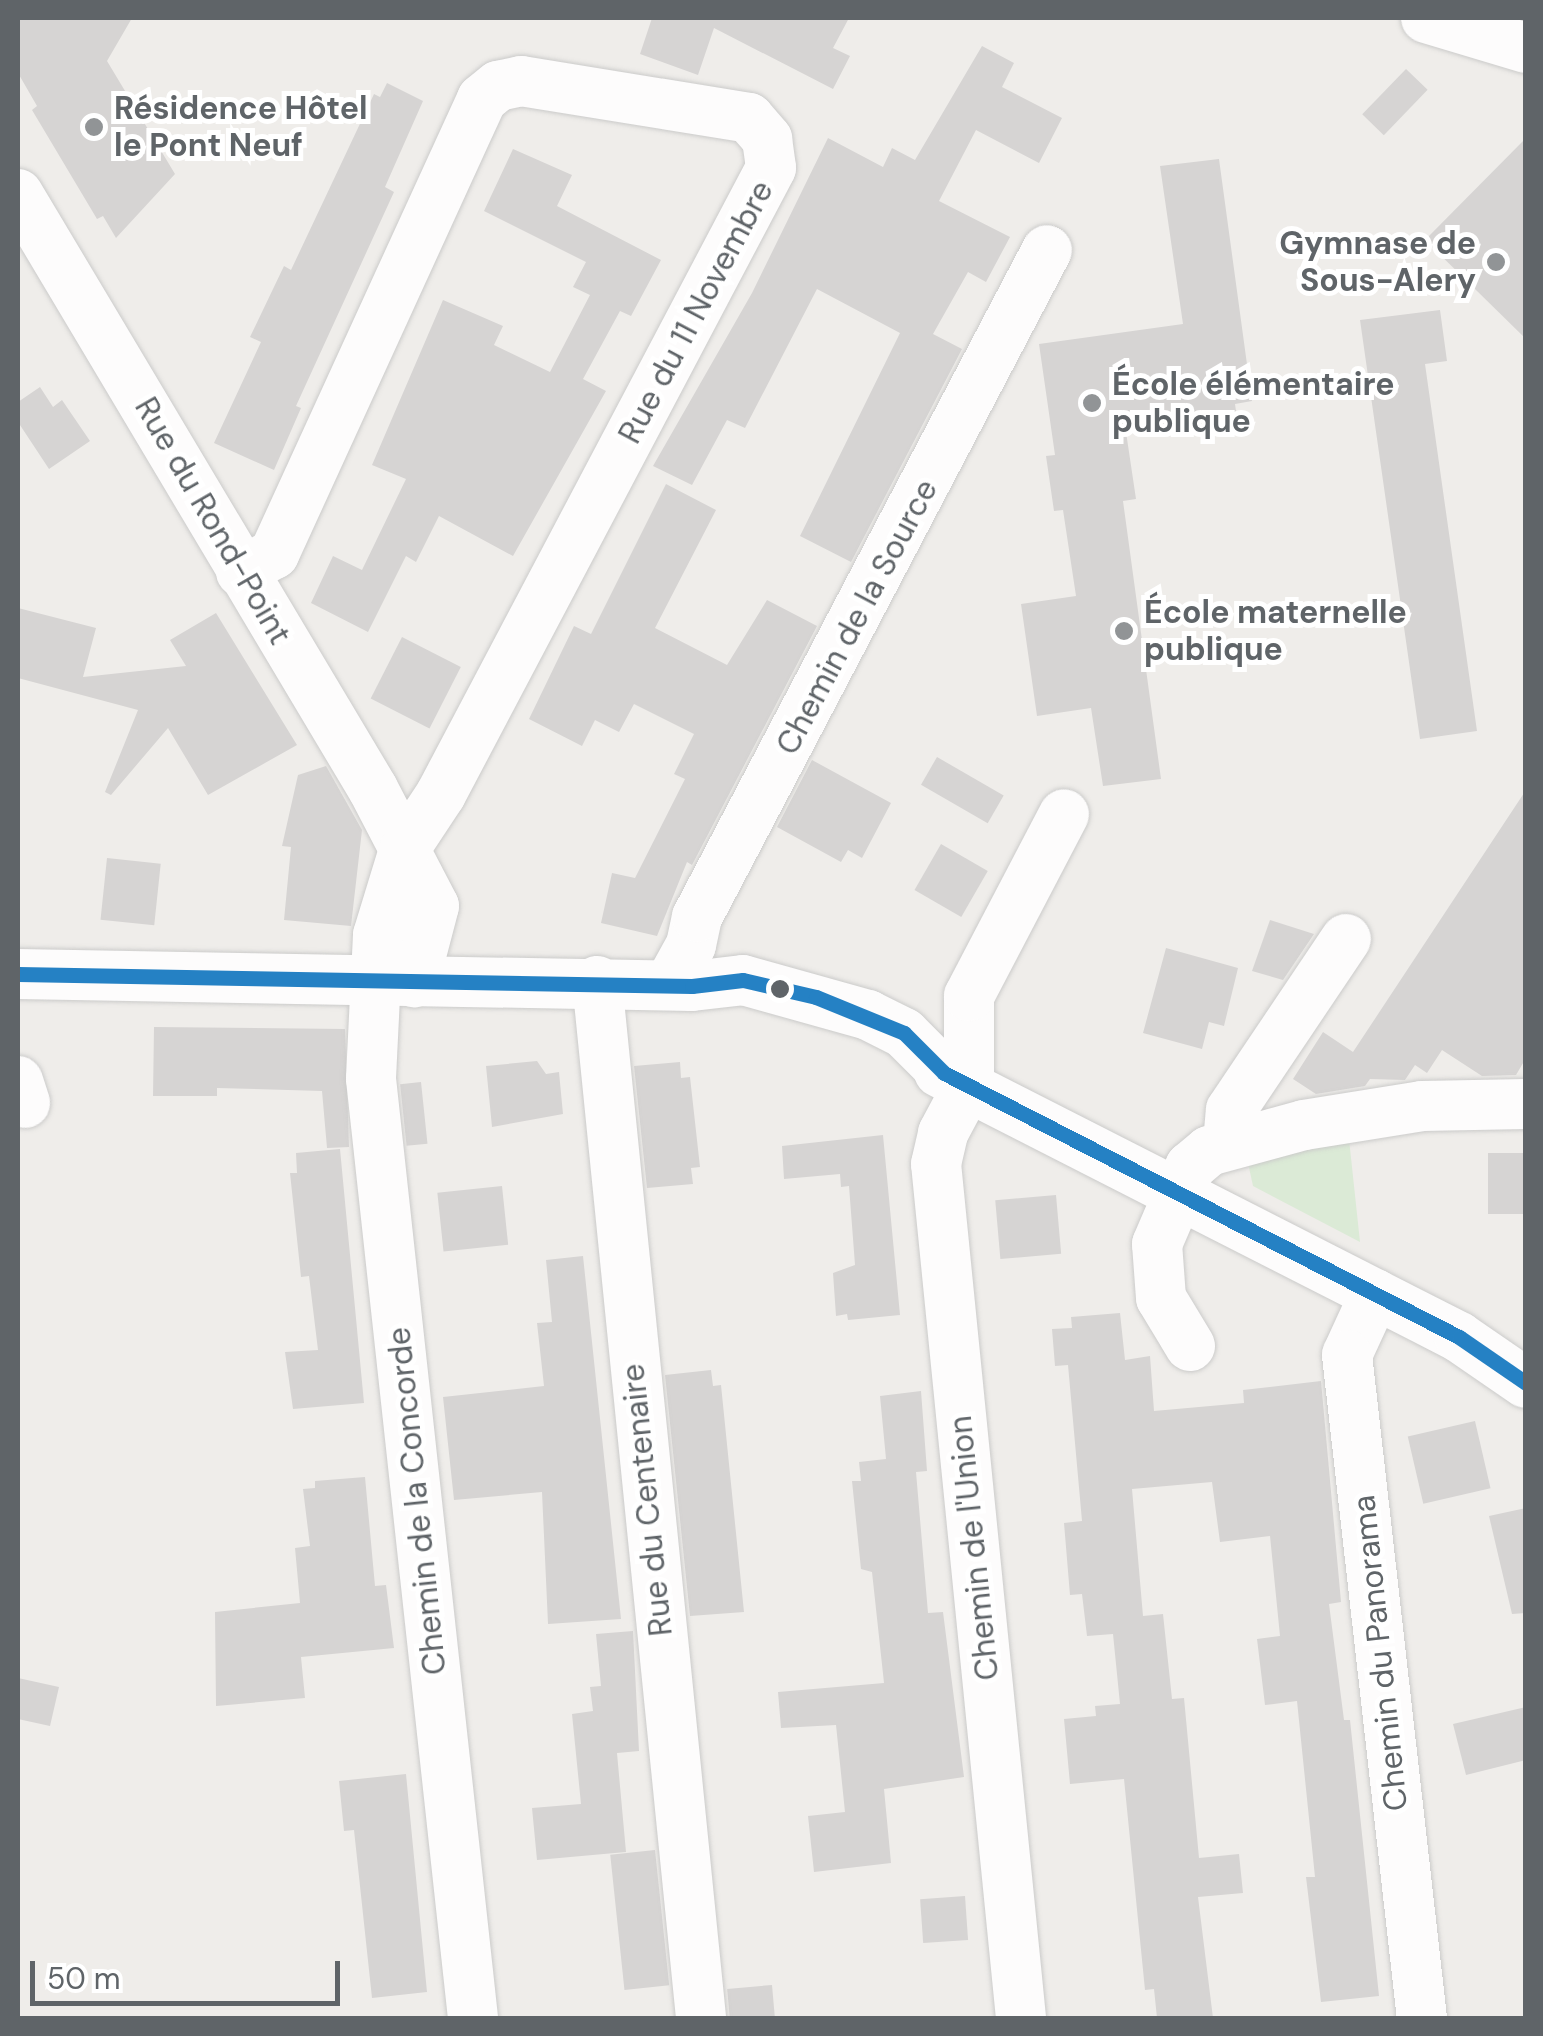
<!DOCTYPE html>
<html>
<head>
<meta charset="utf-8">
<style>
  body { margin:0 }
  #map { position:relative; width:1543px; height:2036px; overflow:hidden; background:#efedea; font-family:"DM Sans",sans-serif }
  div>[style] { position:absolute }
  .green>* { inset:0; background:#dbead6 }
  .building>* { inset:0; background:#d6d4d3; transform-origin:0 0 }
  .roads { filter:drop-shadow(0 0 2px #cbcbca) drop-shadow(0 0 2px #cbcbca) }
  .minor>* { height:50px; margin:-25px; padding:0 25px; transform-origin:25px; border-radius:25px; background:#fdfcfc }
  .bus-1>* { height:15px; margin:-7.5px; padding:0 7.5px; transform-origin:7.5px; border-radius:7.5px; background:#2581c4 }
  .dots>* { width:28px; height:28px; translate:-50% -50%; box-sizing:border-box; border:5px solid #fff; border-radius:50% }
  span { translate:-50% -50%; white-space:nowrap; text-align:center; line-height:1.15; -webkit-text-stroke:10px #fff; paint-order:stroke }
  .poi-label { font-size:32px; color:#5f6468; font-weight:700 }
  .left { translate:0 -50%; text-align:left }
  .right { translate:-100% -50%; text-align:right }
  .street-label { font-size:32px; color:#5f6468 }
  .frame { position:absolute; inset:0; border:20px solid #5f6468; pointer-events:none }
  .scale { position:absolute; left:30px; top:1961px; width:310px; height:45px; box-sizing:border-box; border:5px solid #5f6468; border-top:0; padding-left:12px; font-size:30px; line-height:35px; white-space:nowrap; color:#5f6468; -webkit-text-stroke:8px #fff; paint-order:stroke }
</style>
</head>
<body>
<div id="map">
  <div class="green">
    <div style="clip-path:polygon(1349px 1139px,1360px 1242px,1253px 1186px,1247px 1158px)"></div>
  </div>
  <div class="building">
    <div style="clip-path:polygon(18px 18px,132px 18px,107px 61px,175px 174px,116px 238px,103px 216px,97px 219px,32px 110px,37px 106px,18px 73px)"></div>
    <div style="clip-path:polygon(652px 18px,849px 18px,833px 48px,850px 56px,833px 89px,714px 28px,698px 75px,640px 54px)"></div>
    <div style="clip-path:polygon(982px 46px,1014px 63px,1002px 87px,1062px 118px,1039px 163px,976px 130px,939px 201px,1010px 237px,986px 282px,968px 272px,933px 334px,962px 349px,851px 562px,800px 536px,900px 333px,817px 289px,745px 428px,727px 420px,692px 485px,653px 466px,752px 293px,828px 138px,883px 167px,892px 148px,915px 160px)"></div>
    <div style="left:1406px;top:69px;width:30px;height:63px;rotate:44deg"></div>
    <div style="clip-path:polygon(387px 83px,423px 101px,385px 187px,394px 192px,296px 406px,301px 408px,274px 470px,214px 443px,261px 342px,250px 337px,284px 266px,291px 270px,374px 94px,380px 97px)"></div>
    <div style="clip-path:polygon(1526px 138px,1526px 339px,1425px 240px)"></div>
    <div style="clip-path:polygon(513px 149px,572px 175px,557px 206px,661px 260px,631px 316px,620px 311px,583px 379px,606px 391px,513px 556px,439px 516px,416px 562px,406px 556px,368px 632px,311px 603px,333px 556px,362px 570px,406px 479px,372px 465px,443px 300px,503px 326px,494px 345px,550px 372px,590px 295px,573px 287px,586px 262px,484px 211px)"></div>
    <div style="clip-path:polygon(1219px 159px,1252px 401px,1235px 404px,1237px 418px,1126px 432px,1136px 499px,1123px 501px,1161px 779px,1103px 786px,1091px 708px,1037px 716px,1021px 604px,1076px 596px,1063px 510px,1054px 511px,1046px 456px,1055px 455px,1039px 344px,1183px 324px,1160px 166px)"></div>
    <div style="clip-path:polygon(1440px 310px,1447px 361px,1425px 364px,1477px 731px,1420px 739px,1360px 320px)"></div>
    <div style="clip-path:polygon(40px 387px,53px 407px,62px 400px,90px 441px,49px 469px,18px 422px,18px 402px)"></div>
    <div style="clip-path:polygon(666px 484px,716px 510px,655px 628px,727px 665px,767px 600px,817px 626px,692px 865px,687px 862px,657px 936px,601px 923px,612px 873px,635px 878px,685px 779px,674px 774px,694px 734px,634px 704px,619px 732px,595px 720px,582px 746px,529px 719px,574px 626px,591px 634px)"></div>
    <div style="clip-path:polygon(18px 608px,96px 628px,83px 677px,186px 666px,170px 640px,216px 613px,297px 745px,208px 795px,168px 728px,111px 795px,105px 792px,138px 710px,18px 678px)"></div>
    <div style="left:402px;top:637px;width:66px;height:69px;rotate:27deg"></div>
    <div style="left:937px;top:757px;width:77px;height:32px;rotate:30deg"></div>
    <div style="clip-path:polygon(812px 760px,891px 803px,862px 858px,848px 850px,841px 862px,777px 827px)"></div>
    <div style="clip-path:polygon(326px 766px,362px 830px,351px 926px,284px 920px,291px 847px,282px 846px,298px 775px)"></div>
    <div style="clip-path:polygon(1526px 790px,1526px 1058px,1516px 1075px,1482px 1076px,1442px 1050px,1427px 1073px,1415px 1065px,1405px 1080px,1370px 1079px,1365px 1086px,1316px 1094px,1293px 1079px,1323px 1032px,1353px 1052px)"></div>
    <div style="left:941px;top:844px;width:54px;height:53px;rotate:30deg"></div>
    <div style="left:107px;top:858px;width:54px;height:62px;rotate:6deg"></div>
    <div style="clip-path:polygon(1270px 920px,1314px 934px,1283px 980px,1252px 971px)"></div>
    <div style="clip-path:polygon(1166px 948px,1238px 968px,1224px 1026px,1209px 1022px,1202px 1049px,1143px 1033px)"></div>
    <div style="clip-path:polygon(154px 1027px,345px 1029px,349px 1147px,327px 1148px,322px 1091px,217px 1088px,217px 1096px,153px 1096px)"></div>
    <div style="clip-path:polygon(537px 1061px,546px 1074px,559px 1072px,563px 1114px,492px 1127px,486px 1066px)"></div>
    <div style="clip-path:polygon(680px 1062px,681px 1078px,690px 1077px,700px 1167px,691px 1168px,693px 1184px,647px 1188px,634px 1066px)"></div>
    <div style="left:421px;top:1082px;width:62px;height:21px;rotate:84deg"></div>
    <div style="clip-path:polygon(883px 1135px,900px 1315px,848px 1320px,847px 1314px,836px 1316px,833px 1273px,855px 1265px,849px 1186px,841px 1187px,840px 1174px,784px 1179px,782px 1146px)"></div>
    <div style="clip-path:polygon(340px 1149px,364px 1403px,293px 1409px,285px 1352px,318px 1350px,309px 1276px,301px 1277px,290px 1173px,297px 1173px,296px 1153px)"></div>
    <div style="left:1526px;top:1153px;width:61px;height:38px;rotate:90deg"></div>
    <div style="left:502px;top:1186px;width:59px;height:65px;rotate:84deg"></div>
    <div style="left:1056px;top:1195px;width:59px;height:61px;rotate:85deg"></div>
    <div style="clip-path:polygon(583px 1256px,621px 1619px,548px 1624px,542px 1492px,454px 1500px,443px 1397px,544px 1386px,537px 1323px,552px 1322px,546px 1260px)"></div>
    <div style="clip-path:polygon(1120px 1313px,1125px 1360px,1150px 1356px,1154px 1411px,1244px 1403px,1243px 1390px,1321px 1381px,1341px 1602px,1329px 1604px,1344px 1720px,1350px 1720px,1379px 1996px,1321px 2002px,1306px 1877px,1315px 1877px,1297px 1701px,1265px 1705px,1257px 1639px,1280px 1636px,1270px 1536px,1220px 1542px,1212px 1482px,1132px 1489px,1143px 1616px,1163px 1614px,1172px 1699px,1184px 1698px,1199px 1858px,1239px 1854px,1243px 1893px,1198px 1897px,1213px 2018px,1157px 2018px,1154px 1989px,1145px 1990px,1124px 1779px,1070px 1784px,1064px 1719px,1096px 1716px,1095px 1706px,1120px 1704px,1113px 1634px,1087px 1636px,1082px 1594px,1070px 1595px,1064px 1523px,1082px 1521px,1068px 1365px,1055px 1366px,1052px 1329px,1072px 1328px,1071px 1317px)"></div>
    <div style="clip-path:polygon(711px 1370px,713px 1386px,721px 1385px,744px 1612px,690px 1616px,665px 1375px)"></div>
    <div style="clip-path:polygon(921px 1391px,927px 1471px,916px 1472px,928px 1613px,943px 1612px,964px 1777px,884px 1789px,891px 1863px,814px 1872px,808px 1816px,845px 1812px,836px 1725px,781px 1728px,778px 1692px,884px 1683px,872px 1572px,861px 1569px,852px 1481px,861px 1481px,859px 1462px,886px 1459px,880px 1396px)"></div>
    <div style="left:1475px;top:1421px;width:69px;height:69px;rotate:77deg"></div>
    <div style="clip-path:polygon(365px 1477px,375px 1586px,386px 1585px,394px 1648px,301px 1657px,305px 1698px,216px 1706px,215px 1612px,300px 1603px,295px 1548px,310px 1546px,303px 1489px,315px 1488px,315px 1481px)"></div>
    <div style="clip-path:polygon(1526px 1508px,1526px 1613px,1512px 1614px,1489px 1516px)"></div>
    <div style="clip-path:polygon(633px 1631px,639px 1751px,617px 1753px,626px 1852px,537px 1860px,532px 1808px,581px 1804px,572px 1714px,593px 1711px,590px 1687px,601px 1686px,596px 1634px)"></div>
    <div style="clip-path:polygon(18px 1678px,59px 1687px,50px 1726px,18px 1719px)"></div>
    <div style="clip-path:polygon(1526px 1707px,1526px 1760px,1466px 1775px,1453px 1724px)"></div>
    <div style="clip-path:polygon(406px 1774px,427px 1992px,372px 1998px,354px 1830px,344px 1831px,339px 1781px)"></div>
    <div style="left:655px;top:1850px;width:136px;height:45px;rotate:84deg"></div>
    <div style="left:965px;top:1896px;width:44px;height:45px;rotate:86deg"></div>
    <div style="left:772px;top:1985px;width:33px;height:45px;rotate:85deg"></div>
  </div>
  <div class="roads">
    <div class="minor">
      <div style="left:1426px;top:18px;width:104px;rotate:16.7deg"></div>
      <div style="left:18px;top:194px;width:693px;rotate:59.18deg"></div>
      <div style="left:373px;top:789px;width:132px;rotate:62.5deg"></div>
      <div style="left:434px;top:906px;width:79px;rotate:104.7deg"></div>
      <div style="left:241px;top:572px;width:38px;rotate:-29deg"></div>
      <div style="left:274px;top:554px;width:500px;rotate:-65.43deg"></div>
      <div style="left:482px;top:99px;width:21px;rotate:-39deg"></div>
      <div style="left:498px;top:86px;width:24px;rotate:-12deg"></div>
      <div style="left:521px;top:81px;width:231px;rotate:9.2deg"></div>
      <div style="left:749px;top:118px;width:28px;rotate:49deg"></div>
      <div style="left:767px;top:139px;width:29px;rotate:82deg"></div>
      <div style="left:771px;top:168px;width:708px;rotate:117.8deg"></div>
      <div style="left:441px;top:794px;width:67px;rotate:123.5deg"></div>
      <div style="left:404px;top:850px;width:89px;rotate:107deg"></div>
      <div style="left:378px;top:935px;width:144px;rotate:92.8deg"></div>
      <div style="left:371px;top:1079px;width:945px;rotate:83.8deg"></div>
      <div style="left:18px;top:974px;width:674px;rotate:1.02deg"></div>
      <div style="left:692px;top:986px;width:51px;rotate:-6.7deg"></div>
      <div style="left:743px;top:980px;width:130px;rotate:15.6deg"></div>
      <div style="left:868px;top:1015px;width:40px;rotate:26.6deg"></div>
      <div style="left:904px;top:1033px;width:57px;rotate:45deg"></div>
      <div style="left:597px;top:981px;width:1042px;rotate:84.27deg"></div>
      <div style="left:670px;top:983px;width:43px;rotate:-61.1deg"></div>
      <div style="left:691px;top:945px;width:29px;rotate:-78deg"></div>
      <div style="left:697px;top:917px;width:753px;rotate:-62.31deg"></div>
      <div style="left:939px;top:1072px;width:584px;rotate:27deg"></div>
      <div style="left:1459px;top:1337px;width:81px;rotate:34.5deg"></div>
      <div style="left:18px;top:1081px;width:23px;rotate:72deg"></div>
      <div style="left:1228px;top:1143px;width:33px;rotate:-85deg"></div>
      <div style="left:1231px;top:1110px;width:206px;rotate:-56.1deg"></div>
      <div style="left:1375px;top:1294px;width:67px;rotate:114.7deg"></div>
      <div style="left:1347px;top:1355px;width:667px;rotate:83.55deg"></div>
      <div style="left:1190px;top:1346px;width:56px;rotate:-121.1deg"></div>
      <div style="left:1161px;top:1298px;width:54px;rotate:-94.2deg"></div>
      <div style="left:1157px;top:1244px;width:84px;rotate:-66.8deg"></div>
      <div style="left:1190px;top:1167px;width:25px;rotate:-40deg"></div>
      <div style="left:1209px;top:1151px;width:98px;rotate:-15.3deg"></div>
      <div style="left:1304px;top:1125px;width:120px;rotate:-9.1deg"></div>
      <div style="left:1422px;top:1106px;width:104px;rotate:-1.1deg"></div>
      <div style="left:1021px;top:2018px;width:858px;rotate:-95.68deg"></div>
      <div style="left:936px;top:1164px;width:32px;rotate:-77deg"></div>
      <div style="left:943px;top:1133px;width:55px;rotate:-62deg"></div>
      <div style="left:969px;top:1084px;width:88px;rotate:-90deg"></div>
      <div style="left:969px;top:996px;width:205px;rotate:-62.4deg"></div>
    </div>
  </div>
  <div class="bus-1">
    <div style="left:18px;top:974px;width:674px;rotate:1.02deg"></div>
    <div style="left:692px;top:986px;width:51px;rotate:-6.7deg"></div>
    <div style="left:743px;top:980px;width:75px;rotate:13.1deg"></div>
    <div style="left:816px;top:997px;width:95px;rotate:22.2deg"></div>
    <div style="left:904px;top:1033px;width:57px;rotate:45deg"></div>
    <div style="left:944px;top:1073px;width:579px;rotate:27.14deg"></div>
    <div style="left:1459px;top:1337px;width:81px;rotate:34.5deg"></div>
  </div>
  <div class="dots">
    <div style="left:94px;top:127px;background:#919496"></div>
    <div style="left:1496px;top:262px;background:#919496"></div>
    <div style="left:1092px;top:403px;background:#919496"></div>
    <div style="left:1124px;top:631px;background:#919496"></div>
    <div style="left:780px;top:989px;background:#5f6468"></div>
  </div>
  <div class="poi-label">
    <span class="left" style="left:114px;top:127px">Résidence Hôtel<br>le Pont Neuf</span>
    <span class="right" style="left:1476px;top:262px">Gymnase de<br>Sous-Alery</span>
    <span class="left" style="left:1112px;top:403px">École élémentaire<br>publique</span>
    <span class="left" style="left:1144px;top:631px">École maternelle<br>publique</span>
  </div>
  <div class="street-label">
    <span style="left:696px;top:312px;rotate:-62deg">Rue du 11 Novembre</span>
    <span style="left:213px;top:521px;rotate:60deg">Rue du Rond-Point</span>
    <span style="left:857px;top:617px;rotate:-62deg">Chemin de la Source</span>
    <span style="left:647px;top:1500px;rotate:-96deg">Rue du Centenaire</span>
    <span style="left:417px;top:1501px;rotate:-96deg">Chemin de la Concorde</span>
    <span style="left:974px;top:1548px;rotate:-96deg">Chemin de l'Union</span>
    <span style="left:1380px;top:1653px;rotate:-96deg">Chemin du Panorama</span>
  </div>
  <div class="frame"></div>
  <div class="scale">50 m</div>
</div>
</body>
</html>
